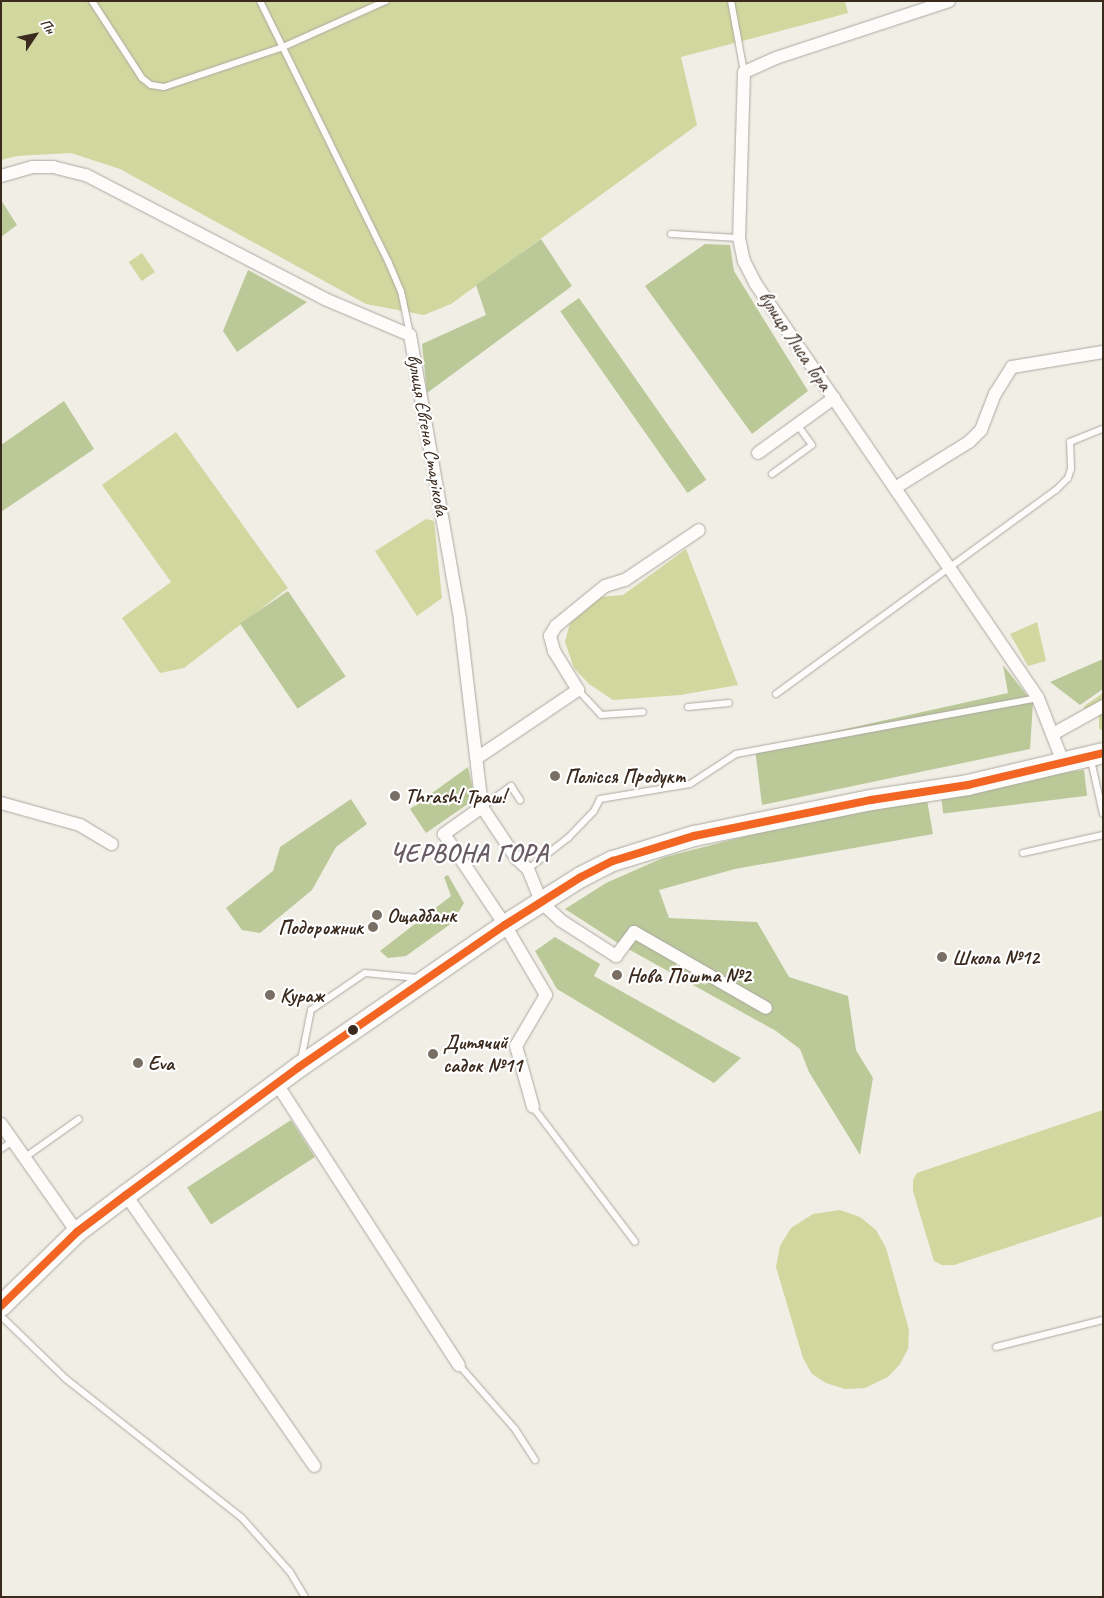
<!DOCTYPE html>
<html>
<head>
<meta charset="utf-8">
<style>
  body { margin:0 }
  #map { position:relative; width:1104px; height:1598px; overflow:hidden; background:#f0eee5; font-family:Caveat,sans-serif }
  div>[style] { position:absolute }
  .green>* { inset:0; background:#d0d79f; transform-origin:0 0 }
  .forest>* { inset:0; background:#bbc999; transform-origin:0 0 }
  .roads { filter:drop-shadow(0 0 1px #aca8a1) drop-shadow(0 0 1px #aca8a1) }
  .service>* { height:6px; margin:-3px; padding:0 3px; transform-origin:3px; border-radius:3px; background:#fdfcfb }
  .minor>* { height:12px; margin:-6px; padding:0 6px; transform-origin:6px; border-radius:6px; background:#fdfcfb }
  .primary>* { height:20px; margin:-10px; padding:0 10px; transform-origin:10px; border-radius:10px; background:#fdfcfb }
  .bus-1>* { height:8px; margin:-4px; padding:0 4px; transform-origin:4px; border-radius:4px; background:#f26522 }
  .dots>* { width:14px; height:14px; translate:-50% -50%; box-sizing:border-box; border:2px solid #fff; border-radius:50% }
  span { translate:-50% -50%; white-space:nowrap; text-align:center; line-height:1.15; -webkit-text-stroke:4.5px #fff; paint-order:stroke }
  .street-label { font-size:20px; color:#3b2a1e }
  .poi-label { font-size:20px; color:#3b2a1e; font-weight:700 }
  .left { translate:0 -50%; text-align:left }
  .right { translate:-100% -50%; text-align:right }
  .district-label { font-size:25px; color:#695c64; font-weight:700; letter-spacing:1px }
  .frame { position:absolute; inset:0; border:2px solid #3b2a1e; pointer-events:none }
  .north { position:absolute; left:10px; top:10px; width:50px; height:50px; -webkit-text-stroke:4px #fff; paint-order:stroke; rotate:56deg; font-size:14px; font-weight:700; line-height:20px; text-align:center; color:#3b2a1e }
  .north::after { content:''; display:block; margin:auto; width:18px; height:22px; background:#3b2a1e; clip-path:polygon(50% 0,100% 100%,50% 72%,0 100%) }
</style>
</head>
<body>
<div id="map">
  <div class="green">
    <div style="clip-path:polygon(1px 1px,845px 1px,848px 13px,681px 57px,697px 125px,451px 304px,424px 315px,366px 304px,120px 169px,71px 153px,17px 156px,1px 160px)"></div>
    <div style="left:142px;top:253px;width:23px;height:16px;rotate:56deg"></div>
    <div style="clip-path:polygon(176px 432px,288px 588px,184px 668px,160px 673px,122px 618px,171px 582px,102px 485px)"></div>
    <div style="clip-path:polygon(426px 519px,434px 521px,442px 598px,417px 616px,375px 551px)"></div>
    <div style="clip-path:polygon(686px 549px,738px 685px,680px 695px,613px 700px,589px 684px,574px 668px,565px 642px,570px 623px,601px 597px,623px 595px)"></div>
    <div style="clip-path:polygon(1037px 622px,1046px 661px,1028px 666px,1010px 634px)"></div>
    <div style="clip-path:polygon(1103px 693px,1103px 732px,1099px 728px,1099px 717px,1083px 707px)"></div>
    <div style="clip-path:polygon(1103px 1110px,1103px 1216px,954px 1265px,942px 1265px,934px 1261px,913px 1191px,913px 1180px,917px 1173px)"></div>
    <div style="clip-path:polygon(840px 1210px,860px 1217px,876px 1230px,886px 1248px,909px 1330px,908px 1349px,900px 1364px,888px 1377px,865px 1388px,845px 1389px,826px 1383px,812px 1374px,803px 1358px,776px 1267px,780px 1246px,791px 1228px,813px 1214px)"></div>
  </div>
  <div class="forest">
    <div style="clip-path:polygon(1px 200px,17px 225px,1px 237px)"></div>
    <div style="clip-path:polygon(541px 239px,572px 286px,427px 393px,422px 344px,486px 315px,476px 285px)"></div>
    <div style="clip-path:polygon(705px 244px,730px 245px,734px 271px,808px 391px,752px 434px,645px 286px)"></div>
    <div style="clip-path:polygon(248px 270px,307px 302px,237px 352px,223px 331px)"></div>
    <div style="left:579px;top:298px;width:222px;height:23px;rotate:55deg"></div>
    <div style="clip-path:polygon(64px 401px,94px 449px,1px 512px,1px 445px)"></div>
    <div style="left:288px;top:591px;width:103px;height:58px;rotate:56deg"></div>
    <div style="clip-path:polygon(1103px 659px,1103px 689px,1080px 705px,1050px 682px)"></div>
    <div style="clip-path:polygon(1003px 665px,1033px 703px,1030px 749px,762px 805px,755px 749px,1008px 693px)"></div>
    <div style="clip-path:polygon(468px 767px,475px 799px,426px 833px,410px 809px)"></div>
    <div style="left:1084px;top:770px;width:26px;height:145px;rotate:83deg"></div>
    <div style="clip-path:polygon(351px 799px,367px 824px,336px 847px,312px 890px,260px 933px,242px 930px,226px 908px,273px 871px,280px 847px)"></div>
    <div style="clip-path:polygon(927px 800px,933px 834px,735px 869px,659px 890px,669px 918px,757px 922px,789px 977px,848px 996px,856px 1050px,873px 1078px,860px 1155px,809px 1072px,800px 1049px,776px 1031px,621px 945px,565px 909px,606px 883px,665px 857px,778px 828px)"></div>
    <div style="clip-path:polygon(448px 875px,464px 903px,452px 923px,406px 956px,388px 958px,380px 951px,451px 896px,444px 877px)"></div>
    <div style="clip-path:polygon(555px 937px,600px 964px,594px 976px,741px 1058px,714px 1083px,557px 989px,535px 951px)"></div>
    <div style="left:291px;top:1120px;width:44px;height:124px;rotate:57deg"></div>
  </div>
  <div class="roads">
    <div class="service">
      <div style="left:92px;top:1px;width:92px;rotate:57deg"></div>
      <div style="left:142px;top:78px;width:11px;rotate:38deg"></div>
      <div style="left:151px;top:85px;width:13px;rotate:9deg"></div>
      <div style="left:164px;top:87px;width:126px;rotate:-18.6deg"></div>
      <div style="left:283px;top:47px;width:113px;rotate:-24.1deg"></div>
      <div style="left:260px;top:1px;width:290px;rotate:63.8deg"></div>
      <div style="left:388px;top:261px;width:33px;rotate:67deg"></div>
      <div style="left:401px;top:291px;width:44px;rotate:78.2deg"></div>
      <div style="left:731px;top:1px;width:72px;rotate:79.6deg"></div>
      <div style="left:671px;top:234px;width:68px;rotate:3.4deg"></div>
      <div style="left:772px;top:474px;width:49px;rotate:-35.9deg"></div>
      <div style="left:812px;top:445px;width:26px;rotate:-126deg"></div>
      <div style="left:578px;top:690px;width:34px;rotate:47deg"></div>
      <div style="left:601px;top:715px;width:42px;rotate:-4.1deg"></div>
      <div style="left:776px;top:694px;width:346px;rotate:-36.1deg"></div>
      <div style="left:1056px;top:490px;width:17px;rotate:-45deg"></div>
      <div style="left:1068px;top:478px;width:9px;rotate:-72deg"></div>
      <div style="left:1071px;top:469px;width:27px;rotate:-92deg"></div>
      <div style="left:1070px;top:442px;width:35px;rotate:-22deg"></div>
      <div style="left:688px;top:707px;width:41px;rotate:-5.6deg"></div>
      <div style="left:1091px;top:760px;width:55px;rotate:77.5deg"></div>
      <div style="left:482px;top:807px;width:36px;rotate:-36deg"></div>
      <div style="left:511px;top:786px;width:17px;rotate:57deg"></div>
      <div style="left:1023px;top:853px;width:82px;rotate:-12.7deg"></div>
      <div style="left:528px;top:869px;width:51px;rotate:-37.8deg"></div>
      <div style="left:568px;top:838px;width:37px;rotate:-46deg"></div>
      <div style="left:594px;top:811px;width:13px;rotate:-63deg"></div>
      <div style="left:600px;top:799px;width:91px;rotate:-9.5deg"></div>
      <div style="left:690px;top:784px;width:55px;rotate:-33.1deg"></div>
      <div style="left:736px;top:754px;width:307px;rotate:-10.5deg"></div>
      <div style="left:301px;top:1060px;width:51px;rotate:-78.7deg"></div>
      <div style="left:311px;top:1010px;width:65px;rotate:-34.4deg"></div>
      <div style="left:365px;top:973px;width:53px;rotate:5.4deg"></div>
      <div style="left:533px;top:1107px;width:169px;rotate:52.9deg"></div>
      <div style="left:1px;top:1149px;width:14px;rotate:-34deg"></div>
      <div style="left:24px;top:1158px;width:67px;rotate:-35.3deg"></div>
      <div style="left:1px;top:1316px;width:91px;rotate:44.1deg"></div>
      <div style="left:66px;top:1379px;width:224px;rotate:38.3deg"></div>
      <div style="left:242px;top:1518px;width:72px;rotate:48.4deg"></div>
      <div style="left:290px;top:1572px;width:29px;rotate:59deg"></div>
      <div style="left:996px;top:1347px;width:110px;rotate:-14.2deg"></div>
      <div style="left:459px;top:1365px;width:85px;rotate:48.8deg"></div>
      <div style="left:515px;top:1429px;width:37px;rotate:57deg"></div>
    </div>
    <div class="minor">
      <div style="left:949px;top:1px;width:182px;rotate:161.8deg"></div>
      <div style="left:776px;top:58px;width:35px;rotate:156deg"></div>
      <div style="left:744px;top:72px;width:166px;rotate:91.7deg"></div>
      <div style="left:739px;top:238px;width:24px;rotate:78deg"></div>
      <div style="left:744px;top:261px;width:25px;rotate:63deg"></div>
      <div style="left:755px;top:283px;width:502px;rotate:55.71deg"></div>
      <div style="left:1038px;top:698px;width:69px;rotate:68.7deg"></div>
      <div style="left:1px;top:176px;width:32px;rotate:-16deg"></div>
      <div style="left:32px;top:167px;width:21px"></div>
      <div style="left:53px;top:167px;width:34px;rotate:14deg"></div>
      <div style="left:86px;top:175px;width:269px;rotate:27.4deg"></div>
      <div style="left:325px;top:299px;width:92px;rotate:23deg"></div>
      <div style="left:410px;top:335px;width:289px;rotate:80deg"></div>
      <div style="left:460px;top:620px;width:188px;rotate:83.3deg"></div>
      <div style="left:482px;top:807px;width:61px;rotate:56.3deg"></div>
      <div style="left:516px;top:858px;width:16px;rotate:43deg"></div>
      <div style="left:528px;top:869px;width:35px;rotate:68deg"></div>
      <div style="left:541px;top:902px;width:26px;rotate:43deg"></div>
      <div style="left:560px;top:920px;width:67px;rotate:32.7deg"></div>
      <div style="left:616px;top:956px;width:30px;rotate:-53deg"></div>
      <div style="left:634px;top:932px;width:152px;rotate:29.9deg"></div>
      <div style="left:758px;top:453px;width:94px;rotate:-35.9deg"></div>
      <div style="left:895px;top:488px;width:87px;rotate:-31.9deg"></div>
      <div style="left:969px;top:442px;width:17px;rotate:-45deg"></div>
      <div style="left:981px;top:430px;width:39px;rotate:-69deg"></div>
      <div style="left:995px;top:394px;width:32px;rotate:-58deg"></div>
      <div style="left:1012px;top:367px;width:92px;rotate:-9.4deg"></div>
      <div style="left:1053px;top:734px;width:57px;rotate:-29.2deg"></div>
      <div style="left:477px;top:758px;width:122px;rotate:-34deg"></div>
      <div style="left:578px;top:690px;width:46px;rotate:-121.6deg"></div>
      <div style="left:554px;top:651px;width:16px;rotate:-105deg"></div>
      <div style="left:550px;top:636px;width:12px;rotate:-59deg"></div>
      <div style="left:556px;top:626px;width:63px;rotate:-39.2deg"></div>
      <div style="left:605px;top:586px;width:21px;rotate:-17deg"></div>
      <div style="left:625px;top:580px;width:89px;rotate:-34deg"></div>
      <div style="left:1px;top:803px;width:82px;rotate:15.6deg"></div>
      <div style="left:80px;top:825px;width:37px;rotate:31deg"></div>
      <div style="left:482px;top:807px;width:47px;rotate:144.6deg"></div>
      <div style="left:444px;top:834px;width:110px;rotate:56.2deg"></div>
      <div style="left:505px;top:925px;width:81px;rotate:59.6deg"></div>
      <div style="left:546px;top:995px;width:59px;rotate:120.5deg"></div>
      <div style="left:516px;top:1046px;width:63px;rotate:74.4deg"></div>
      <div style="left:277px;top:1084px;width:335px;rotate:57.1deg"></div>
      <div style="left:1px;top:1124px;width:132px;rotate:54.9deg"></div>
      <div style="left:126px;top:1195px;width:330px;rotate:55.2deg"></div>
    </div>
    <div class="primary">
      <div style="left:1px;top:1306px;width:106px;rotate:-44.2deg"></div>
      <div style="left:77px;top:1232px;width:61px;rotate:-37.1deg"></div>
      <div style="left:126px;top:1195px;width:215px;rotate:-36.5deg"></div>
      <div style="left:299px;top:1067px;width:250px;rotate:-34.6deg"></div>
      <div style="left:505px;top:925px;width:90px;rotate:-32.3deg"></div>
      <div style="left:581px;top:877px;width:36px;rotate:-27deg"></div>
      <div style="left:613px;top:861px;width:85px;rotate:-17.2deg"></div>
      <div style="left:694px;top:836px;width:181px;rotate:-11.5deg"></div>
      <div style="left:871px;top:800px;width:98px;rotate:-8.8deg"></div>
      <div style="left:968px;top:785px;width:139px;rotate:-13.3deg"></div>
    </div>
  </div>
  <div class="bus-1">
    <div style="left:1px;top:1306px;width:106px;rotate:-44.2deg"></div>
    <div style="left:77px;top:1232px;width:61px;rotate:-37.1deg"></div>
    <div style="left:126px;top:1195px;width:215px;rotate:-36.5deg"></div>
    <div style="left:299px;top:1067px;width:250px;rotate:-34.6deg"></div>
    <div style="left:505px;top:925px;width:90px;rotate:-32.3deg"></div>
    <div style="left:581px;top:877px;width:36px;rotate:-27deg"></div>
    <div style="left:613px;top:861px;width:85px;rotate:-17.2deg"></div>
    <div style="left:694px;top:836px;width:181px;rotate:-11.5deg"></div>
    <div style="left:871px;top:800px;width:98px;rotate:-8.8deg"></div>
    <div style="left:968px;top:785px;width:139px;rotate:-13.3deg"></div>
  </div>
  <div class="dots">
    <div style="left:555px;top:776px;background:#7a6f64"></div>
    <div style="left:395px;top:796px;background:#7a6f64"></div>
    <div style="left:377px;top:915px;background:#7a6f64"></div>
    <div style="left:373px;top:927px;background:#7a6f64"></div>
    <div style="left:942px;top:957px;background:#7a6f64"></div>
    <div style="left:617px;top:975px;background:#7a6f64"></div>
    <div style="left:270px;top:995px;background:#7a6f64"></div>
    <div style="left:353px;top:1030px;background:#3b2a1e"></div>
    <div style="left:433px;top:1054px;background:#7a6f64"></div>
    <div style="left:138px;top:1063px;background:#7a6f64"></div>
  </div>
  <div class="street-label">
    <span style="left:795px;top:341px;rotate:56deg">вулиця Лиса Гора</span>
    <span style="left:428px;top:435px;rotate:80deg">вулиця Євгена Старікова</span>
  </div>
  <div class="poi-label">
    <span class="left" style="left:565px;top:776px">Полісся Продукт</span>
    <span class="left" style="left:405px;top:796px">Thrash! Траш!</span>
    <span class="left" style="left:387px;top:915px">Ощадбанк</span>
    <span class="right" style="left:363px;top:927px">Подорожник</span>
    <span class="left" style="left:952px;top:957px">Школа №12</span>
    <span class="left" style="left:627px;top:975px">Нова Пошта №2</span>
    <span class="left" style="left:280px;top:995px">Кураж</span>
    <span class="left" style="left:443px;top:1054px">Дитячий<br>садок №11</span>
    <span class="left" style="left:148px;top:1063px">Eva</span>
  </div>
  <div class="district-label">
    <span style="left:469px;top:853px">ЧЕРВОНА ГОРА</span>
  </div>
  <div class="frame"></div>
  <div class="north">Пн</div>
</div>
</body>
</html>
